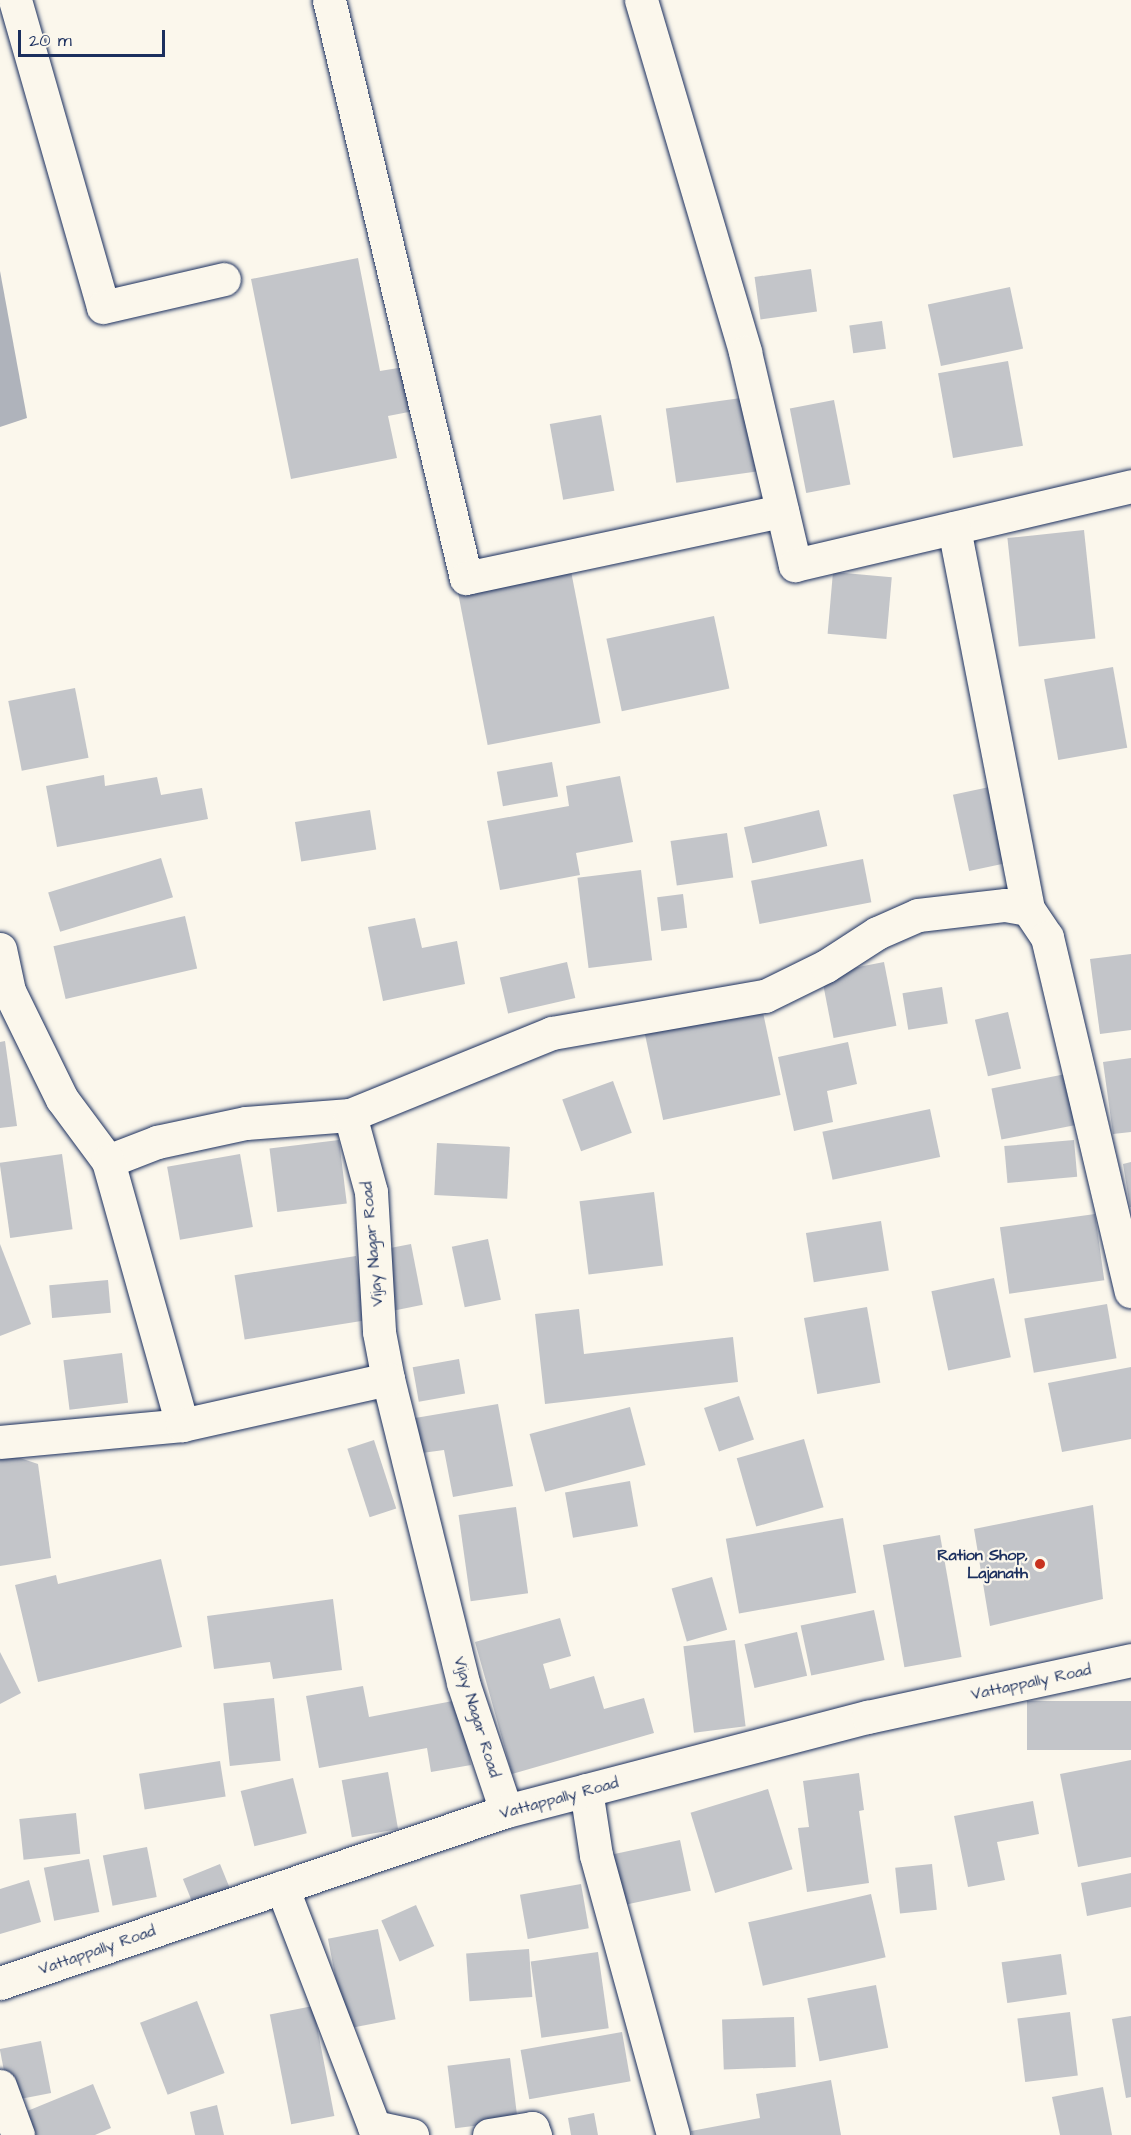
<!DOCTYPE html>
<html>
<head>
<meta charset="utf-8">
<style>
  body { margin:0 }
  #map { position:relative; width:1131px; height:2135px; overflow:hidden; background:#fbf7ec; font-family:"Architects Daughter",sans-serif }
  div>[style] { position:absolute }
  .water>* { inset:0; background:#afb3bb }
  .building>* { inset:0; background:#c3c5c9; transform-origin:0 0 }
  .roads { filter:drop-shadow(0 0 2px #1b2f5e) drop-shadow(0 0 2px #1b2f5e) }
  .minor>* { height:33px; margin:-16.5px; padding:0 16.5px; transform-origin:16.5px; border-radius:16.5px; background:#fbf7ec }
  .major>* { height:33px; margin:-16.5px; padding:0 16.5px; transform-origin:16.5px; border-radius:16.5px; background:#fbf7ec }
  .dots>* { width:16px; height:16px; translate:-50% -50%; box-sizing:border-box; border:3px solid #fbf7ec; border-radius:50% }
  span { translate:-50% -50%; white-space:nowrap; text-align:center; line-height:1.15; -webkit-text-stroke:4.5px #fbf7ec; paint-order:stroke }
  .street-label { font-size:16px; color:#1b2f5e }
  .poi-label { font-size:16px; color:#1b2f5e; font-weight:700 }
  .right { translate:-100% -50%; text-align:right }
  .scale { position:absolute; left:18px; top:30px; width:147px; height:27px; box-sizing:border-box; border:3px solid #1b2f5e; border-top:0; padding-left:8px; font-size:18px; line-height:21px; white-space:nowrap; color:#1b2f5e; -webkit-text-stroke:4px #fbf7ec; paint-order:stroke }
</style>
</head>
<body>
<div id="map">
  <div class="water">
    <div style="clip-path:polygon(0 271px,27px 418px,0 427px)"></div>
  </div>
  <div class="building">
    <div style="clip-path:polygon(358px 258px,380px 371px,410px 366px,419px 410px,388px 416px,397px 458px,291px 479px,251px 279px)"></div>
    <div style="left:811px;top:269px;width:43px;height:57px;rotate:82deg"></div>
    <div style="left:1010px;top:287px;width:63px;height:84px;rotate:78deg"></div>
    <div style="left:882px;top:321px;width:28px;height:33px;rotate:82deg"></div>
    <div style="left:1008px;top:361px;width:86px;height:71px;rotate:80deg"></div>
    <div style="left:748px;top:397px;width:75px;height:83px;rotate:82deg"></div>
    <div style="left:834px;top:400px;width:86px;height:45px;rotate:79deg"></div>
    <div style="left:601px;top:415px;width:77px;height:52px;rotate:80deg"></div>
    <div style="left:1084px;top:530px;width:109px;height:77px;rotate:84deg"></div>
    <div style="left:570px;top:566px;width:160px;height:115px;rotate:79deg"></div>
    <div style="left:833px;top:572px;width:59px;height:62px;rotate:5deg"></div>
    <div style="left:714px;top:616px;width:74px;height:110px;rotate:78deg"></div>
    <div style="left:1113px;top:667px;width:82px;height:70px;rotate:80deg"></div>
    <div style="left:75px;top:688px;width:71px;height:68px;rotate:79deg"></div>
    <div style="left:552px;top:762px;width:35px;height:56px;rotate:80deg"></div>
    <div style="clip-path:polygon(104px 775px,105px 786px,157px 777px,161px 795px,202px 788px,208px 819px,57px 847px,46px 786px)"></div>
    <div style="clip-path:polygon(620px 776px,633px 842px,576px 853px,580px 875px,500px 890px,487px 821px,569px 806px,566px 786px)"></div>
    <div style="left:994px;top:786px;width:78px;height:42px;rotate:78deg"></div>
    <div style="left:370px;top:810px;width:40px;height:76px;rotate:81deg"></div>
    <div style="left:819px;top:810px;width:37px;height:77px;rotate:77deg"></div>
    <div style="left:727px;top:833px;width:45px;height:57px;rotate:82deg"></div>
    <div style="left:161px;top:858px;width:41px;height:118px;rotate:73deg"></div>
    <div style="left:863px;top:859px;width:44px;height:114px;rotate:79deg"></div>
    <div style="left:641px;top:870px;width:91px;height:64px;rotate:83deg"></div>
    <div style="left:683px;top:894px;width:34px;height:26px;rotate:83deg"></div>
    <div style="left:185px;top:916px;width:54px;height:135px;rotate:77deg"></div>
    <div style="clip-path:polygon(415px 918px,422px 948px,457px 941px,465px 984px,383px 1001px,368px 927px)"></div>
    <div style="clip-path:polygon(1131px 954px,1131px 1030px,1100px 1034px,1090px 959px)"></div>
    <div style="left:567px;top:962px;width:37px;height:69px;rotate:77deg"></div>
    <div style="left:884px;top:962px;width:65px;height:64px;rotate:79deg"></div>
    <div style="left:942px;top:987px;width:37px;height:40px;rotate:81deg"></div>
    <div style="left:761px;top:1003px;width:94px;height:120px;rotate:78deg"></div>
    <div style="left:1008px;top:1012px;width:58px;height:34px;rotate:77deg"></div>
    <div style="clip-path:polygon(5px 1041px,17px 1126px,0 1128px,0 1042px)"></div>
    <div style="clip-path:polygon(848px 1042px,857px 1084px,827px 1091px,833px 1122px,794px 1131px,778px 1057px)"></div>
    <div style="clip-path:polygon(1131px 1058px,1131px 1132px,1113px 1134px,1103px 1062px)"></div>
    <div style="left:1071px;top:1073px;width:52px;height:81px;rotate:79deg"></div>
    <div style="left:613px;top:1081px;width:55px;height:54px;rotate:70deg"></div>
    <div style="left:930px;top:1109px;width:49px;height:110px;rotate:78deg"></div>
    <div style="left:339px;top:1140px;width:64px;height:70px;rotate:83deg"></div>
    <div style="left:1074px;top:1140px;width:37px;height:70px;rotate:85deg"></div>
    <div style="left:437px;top:1143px;width:73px;height:52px;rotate:3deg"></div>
    <div style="left:62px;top:1154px;width:76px;height:63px;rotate:82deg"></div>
    <div style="left:240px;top:1154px;width:74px;height:74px;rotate:80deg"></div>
    <div style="clip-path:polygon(1131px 1162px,1131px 1207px,1130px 1207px,1123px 1164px)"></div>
    <div style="left:654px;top:1192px;width:74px;height:75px;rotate:83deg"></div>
    <div style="left:1095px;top:1214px;width:67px;height:96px;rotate:82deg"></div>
    <div style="left:881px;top:1221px;width:50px;height:76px;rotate:81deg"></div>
    <div style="left:488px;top:1239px;width:62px;height:37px;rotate:78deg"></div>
    <div style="clip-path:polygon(0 1244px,31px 1324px,0 1336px)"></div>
    <div style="left:411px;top:1244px;width:62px;height:29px;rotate:79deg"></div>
    <div style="left:356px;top:1256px;width:65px;height:123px;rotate:81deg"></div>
    <div style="left:994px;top:1278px;width:81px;height:64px;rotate:78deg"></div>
    <div style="left:108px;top:1280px;width:33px;height:59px;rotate:85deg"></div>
    <div style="left:1107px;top:1304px;width:55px;height:84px;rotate:80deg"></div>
    <div style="left:867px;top:1307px;width:77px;height:64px;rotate:80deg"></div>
    <div style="clip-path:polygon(579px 1309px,584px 1354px,733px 1337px,738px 1382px,545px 1404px,535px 1314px)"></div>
    <div style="left:122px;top:1353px;width:50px;height:59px;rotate:83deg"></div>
    <div style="left:459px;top:1359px;width:35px;height:47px;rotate:80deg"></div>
    <div style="clip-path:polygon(1131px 1367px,1131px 1439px,1062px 1452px,1048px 1383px)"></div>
    <div style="left:739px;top:1396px;width:46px;height:37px;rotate:71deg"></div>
    <div style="clip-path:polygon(498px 1404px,513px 1486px,453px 1497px,444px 1450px,422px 1453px,415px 1418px)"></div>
    <div style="left:630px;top:1407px;width:60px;height:104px;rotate:75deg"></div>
    <div style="left:804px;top:1439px;width:71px;height:70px;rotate:74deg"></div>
    <div style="left:374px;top:1440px;width:72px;height:28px;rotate:72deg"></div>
    <div style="clip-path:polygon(11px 1455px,38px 1464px,51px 1558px,0 1566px,0 1457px)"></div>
    <div style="left:630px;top:1481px;width:46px;height:66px;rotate:80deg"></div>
    <div style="clip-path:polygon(1093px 1505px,1103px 1599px,990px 1626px,974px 1529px)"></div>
    <div style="left:516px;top:1507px;width:87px;height:58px;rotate:82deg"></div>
    <div style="left:843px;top:1518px;width:76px;height:119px;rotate:80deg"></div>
    <div style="left:940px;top:1535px;width:124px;height:58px;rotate:80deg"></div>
    <div style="clip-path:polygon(161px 1559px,182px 1647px,38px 1682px,15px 1585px,56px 1575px,58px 1584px)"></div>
    <div style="left:712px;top:1577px;width:55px;height:42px;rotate:74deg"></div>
    <div style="clip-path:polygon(333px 1599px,342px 1670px,273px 1679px,270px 1662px,214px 1669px,207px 1616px)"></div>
    <div style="left:874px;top:1610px;width:51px;height:75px;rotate:78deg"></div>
    <div style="clip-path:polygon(560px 1618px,571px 1656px,543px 1664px,550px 1689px,594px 1676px,604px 1709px,644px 1698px,654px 1733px,512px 1774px,475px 1642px)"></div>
    <div style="left:797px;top:1632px;width:45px;height:54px;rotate:77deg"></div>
    <div style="left:735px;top:1640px;width:87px;height:52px;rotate:83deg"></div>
    <div style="clip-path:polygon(0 1652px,21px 1693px,0 1704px)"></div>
    <div style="clip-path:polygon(363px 1686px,369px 1717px,458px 1700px,471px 1765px,431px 1772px,427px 1748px,319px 1768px,306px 1696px)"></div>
    <div style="left:274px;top:1698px;width:63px;height:51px;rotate:84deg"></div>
    <div style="left:1131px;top:1701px;width:49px;height:104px;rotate:90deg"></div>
    <div style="clip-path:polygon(1131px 1760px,1131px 1857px,1078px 1867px,1060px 1774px)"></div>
    <div style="left:220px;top:1761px;width:36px;height:82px;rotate:81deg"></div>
    <div style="left:388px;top:1772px;width:58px;height:47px;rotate:80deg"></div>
    <div style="clip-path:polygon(859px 1773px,864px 1810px,859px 1811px,869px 1883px,807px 1892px,798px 1828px,809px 1827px,803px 1781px)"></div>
    <div style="left:293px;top:1778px;width:57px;height:54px;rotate:76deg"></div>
    <div style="left:768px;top:1789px;width:84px;height:81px;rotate:73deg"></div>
    <div style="clip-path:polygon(1033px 1801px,1039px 1834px,997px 1842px,1005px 1880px,968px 1887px,954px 1816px)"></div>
    <div style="left:76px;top:1813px;width:41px;height:57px;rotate:84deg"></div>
    <div style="left:680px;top:1840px;width:52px;height:73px;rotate:78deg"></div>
    <div style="left:147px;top:1847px;width:51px;height:45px;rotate:79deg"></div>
    <div style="left:89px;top:1859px;width:54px;height:46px;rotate:79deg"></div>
    <div style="left:220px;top:1864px;width:31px;height:40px;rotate:68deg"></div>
    <div style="left:932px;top:1864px;width:46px;height:37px;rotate:84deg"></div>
    <div style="clip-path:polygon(1131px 1873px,1131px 1907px,1087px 1916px,1081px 1883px)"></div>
    <div style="clip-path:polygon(29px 1880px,41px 1922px,0 1934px,0 1889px)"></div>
    <div style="left:581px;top:1884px;width:45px;height:62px;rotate:80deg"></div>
    <div style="left:871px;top:1894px;width:65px;height:126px;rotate:77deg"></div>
    <div style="left:416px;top:1905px;width:45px;height:38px;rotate:66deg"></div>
    <div style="left:378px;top:1929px;width:92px;height:51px;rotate:79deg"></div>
    <div style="left:529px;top:1949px;width:48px;height:63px;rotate:86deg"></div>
    <div style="left:598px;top:1952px;width:77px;height:68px;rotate:82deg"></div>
    <div style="left:1061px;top:1954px;width:41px;height:60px;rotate:82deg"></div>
    <div style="left:876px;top:1985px;width:64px;height:70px;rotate:79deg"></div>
    <div style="left:197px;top:2001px;width:77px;height:61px;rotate:69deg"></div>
    <div style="left:313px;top:2006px;width:112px;height:44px;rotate:79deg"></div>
    <div style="left:1070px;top:2012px;width:64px;height:53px;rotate:83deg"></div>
    <div style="clip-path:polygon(1131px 2016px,1131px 2097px,1126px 2098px,1112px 2019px)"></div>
    <div style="left:794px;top:2017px;width:50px;height:72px;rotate:88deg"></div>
    <div style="left:622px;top:2032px;width:50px;height:103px;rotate:80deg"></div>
    <div style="left:41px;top:2041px;width:53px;height:42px;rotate:79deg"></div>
    <div style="left:510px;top:2058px;width:63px;height:63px;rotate:83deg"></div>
    <div style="clip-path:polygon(831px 2080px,841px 2135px,692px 2135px,691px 2131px,760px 2118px,756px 2094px)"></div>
    <div style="clip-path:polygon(93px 2084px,111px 2128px,95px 2135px,28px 2135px,20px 2114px)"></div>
    <div style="clip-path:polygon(1103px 2087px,1112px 2135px,1060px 2135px,1052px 2097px)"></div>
    <div style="clip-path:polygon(217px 2105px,224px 2135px,195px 2135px,190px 2112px)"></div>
    <div style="clip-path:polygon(594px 2113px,598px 2135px,571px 2135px,568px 2118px)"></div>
  </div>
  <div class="roads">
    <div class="minor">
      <div style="left:15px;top:0;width:319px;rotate:74deg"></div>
      <div style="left:103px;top:307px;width:124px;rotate:-13deg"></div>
      <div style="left:329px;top:0;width:594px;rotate:76.67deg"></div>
      <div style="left:466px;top:578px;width:323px;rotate:-12deg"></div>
      <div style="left:641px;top:0;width:367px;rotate:73.5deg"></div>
      <div style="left:745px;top:352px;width:219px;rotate:76.8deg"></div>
      <div style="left:795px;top:565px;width:345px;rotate:-13.2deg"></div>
      <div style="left:954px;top:528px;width:388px;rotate:79deg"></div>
      <div style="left:0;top:949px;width:43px;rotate:77.9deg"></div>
      <div style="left:9px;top:991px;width:120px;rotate:63.9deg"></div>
      <div style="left:62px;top:1099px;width:77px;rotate:53.4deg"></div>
      <div style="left:108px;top:1161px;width:53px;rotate:-21.2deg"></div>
      <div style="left:157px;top:1142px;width:91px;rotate:-12.1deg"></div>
      <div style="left:246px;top:1123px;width:104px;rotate:-4.4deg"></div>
      <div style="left:350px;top:1115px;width:80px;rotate:74.7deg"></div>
      <div style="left:371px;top:1192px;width:140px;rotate:86.7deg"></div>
      <div style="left:379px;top:1332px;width:48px;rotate:79.2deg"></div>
      <div style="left:388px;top:1379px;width:313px;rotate:76.1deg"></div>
      <div style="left:463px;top:1683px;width:135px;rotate:71.4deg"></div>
      <div style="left:350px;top:1115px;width:218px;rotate:-22.1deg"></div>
      <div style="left:552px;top:1033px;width:216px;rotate:-9.9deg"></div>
      <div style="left:765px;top:996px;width:68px;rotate:-26.2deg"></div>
      <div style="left:826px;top:966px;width:61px;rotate:-32.9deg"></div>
      <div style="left:877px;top:933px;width:45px;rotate:-23.7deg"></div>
      <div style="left:918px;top:915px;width:88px;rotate:-6.6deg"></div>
      <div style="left:1005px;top:905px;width:23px;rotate:10deg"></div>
      <div style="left:1028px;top:909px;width:34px;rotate:56deg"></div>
      <div style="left:1047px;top:937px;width:364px;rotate:76.7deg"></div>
      <div style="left:108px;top:1161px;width:274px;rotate:74.3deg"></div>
      <div style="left:0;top:1442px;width:183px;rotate:-5.3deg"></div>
      <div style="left:182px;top:1425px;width:211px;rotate:-12.6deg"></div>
      <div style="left:586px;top:1790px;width:66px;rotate:81.3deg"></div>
      <div style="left:596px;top:1855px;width:290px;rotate:74.6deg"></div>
      <div style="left:282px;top:1887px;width:257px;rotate:69deg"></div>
      <div style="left:374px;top:2127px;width:39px;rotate:12deg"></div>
      <div style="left:0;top:2086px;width:52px;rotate:69.8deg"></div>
      <div style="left:489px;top:2135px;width:44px;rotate:-9.2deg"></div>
      <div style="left:532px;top:2128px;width:8px;rotate:67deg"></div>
    </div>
    <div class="major">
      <div style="left:0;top:1983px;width:534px;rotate:-18.77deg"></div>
      <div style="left:506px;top:1811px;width:374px;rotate:-14.6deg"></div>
      <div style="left:868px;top:1717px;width:269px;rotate:-12.2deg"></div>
    </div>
  </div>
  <div class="dots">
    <div style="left:1040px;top:1564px;background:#c8321e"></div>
  </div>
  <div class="street-label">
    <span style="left:372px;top:1244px;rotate:-95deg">Vijay Nagar Road</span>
    <span style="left:1031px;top:1682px;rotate:-12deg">Vattappally Road</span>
    <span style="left:477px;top:1717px;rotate:73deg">Vijay Nagar Road</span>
    <span style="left:559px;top:1798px;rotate:-15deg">Vattappally Road</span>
    <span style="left:97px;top:1950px;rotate:-19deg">Vattappally Road</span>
  </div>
  <div class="poi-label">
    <span class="right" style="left:1028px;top:1564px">Ration Shop,<br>Lajanath</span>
  </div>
  <div class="scale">20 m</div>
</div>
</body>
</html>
